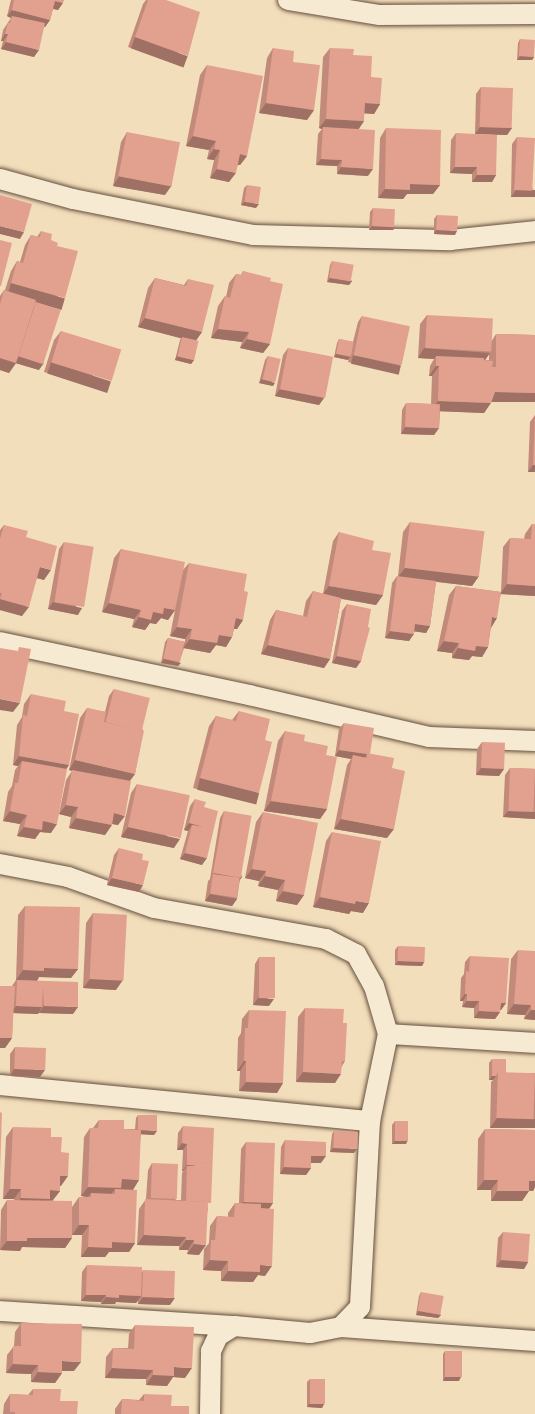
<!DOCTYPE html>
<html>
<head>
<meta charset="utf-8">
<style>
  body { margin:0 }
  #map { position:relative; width:535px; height:1414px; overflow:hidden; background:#f3debc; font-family:"IM FELL DW Pica",serif }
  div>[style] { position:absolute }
  .roads { filter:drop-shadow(0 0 2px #644f3c) drop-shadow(0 0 2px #644f3c) }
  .minor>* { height:20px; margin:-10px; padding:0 10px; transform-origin:10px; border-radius:10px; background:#f7ead3 }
  .wall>* { inset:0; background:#c28a7b }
  .shaded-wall>* { inset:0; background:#9e7164; transform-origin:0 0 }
  .building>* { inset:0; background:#e2a18f; transform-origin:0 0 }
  span { translate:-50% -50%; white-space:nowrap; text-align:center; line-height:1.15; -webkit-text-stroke:4.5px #f7ead3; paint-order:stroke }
</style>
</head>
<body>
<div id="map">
  <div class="roads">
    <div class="minor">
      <div style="left:288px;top:0;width:93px;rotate:9.3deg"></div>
      <div style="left:380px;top:15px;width:155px;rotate:-0.4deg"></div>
      <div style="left:0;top:179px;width:76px;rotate:15.3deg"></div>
      <div style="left:73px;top:199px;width:184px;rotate:11.3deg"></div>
      <div style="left:253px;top:235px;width:197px;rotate:1.5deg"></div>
      <div style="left:450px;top:240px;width:85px;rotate:-6deg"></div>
      <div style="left:0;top:642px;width:255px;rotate:12deg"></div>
      <div style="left:249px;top:695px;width:185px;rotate:13.1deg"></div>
      <div style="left:429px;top:737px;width:106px;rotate:2.2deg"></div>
      <div style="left:0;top:864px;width:69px;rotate:10.8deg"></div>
      <div style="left:68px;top:877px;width:91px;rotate:19.8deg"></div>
      <div style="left:154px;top:908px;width:175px;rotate:10.2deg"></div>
      <div style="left:326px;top:939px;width:34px;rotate:27deg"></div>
      <div style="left:356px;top:954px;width:37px;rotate:61deg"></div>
      <div style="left:374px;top:986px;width:50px;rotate:73.7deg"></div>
      <div style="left:388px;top:1034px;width:89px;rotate:101.7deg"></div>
      <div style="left:370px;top:1121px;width:186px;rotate:93.1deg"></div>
      <div style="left:360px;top:1307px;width:28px;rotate:134deg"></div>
      <div style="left:341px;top:1327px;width:32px;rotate:169deg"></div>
      <div style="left:310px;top:1333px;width:76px;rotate:-174.7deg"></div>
      <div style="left:234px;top:1326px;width:19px;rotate:148deg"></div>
      <div style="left:218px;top:1336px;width:17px;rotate:115deg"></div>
      <div style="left:211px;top:1351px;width:63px;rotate:90.9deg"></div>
      <div style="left:388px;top:1034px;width:147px;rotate:3.5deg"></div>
      <div style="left:0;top:1085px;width:372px;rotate:5.6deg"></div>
      <div style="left:0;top:1311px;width:234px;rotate:3.7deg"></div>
      <div style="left:341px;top:1327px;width:195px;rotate:4.1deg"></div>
    </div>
  </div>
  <div class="wall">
    <div style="clip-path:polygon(11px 0,64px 0,58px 10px,53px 9px,50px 20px,45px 27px,44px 27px,34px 57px,1px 49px,3px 41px,1px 41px,3px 30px,11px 18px,7px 16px)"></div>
    <div style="clip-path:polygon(146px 0,166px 0,181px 66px,128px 47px,143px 4px)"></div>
    <div style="clip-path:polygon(520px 39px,534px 57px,532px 60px,517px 60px,518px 43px)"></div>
    <div style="clip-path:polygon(273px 48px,293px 62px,314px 110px,307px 120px,259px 113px,267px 58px)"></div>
    <div style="clip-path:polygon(330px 48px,353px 55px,371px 77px,380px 104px,374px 114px,364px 113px,364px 121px,359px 129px,368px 176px,337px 174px,337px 166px,316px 165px,318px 134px,322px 129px,319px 128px,323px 57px)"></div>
    <div style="clip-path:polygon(207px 65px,247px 156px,240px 165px,238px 165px,229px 182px,210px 178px,214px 160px,207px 159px,209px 150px,186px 146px,200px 75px)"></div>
    <div style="clip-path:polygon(481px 87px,512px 128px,507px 135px,475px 134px,476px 94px)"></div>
    <div style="clip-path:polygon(386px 128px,440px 185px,433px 194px,407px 194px,403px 199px,378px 198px,380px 138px)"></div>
    <div style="clip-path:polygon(127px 132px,165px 195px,113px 186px,121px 142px)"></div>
    <div style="clip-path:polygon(456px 133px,496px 175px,492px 182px,472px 182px,472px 174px,450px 173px,451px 140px)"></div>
    <div style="clip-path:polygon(517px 137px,535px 197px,511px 197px,512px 144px)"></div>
    <div style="clip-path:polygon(247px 185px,256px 208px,241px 205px,244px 188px)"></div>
    <div style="clip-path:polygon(373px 208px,395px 227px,393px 230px,369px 230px,370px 212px)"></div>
    <div style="clip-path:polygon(437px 215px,455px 235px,434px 234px,434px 219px)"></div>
    <div style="clip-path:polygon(41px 231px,57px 246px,58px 308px,35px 302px,34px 306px,36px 302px,39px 370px,16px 363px,9px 373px,0 370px,0 296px,4px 290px,5px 290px,11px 271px,17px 261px,20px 262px,25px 245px,31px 235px,37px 237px)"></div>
    <div style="clip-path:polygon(332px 261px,352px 281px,349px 285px,327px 282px,330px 265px)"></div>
    <div style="clip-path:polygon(243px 271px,270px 281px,270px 344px,263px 353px,240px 348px,242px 342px,211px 338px,218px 306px,225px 296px,226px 297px,229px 283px,236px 274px,241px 275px)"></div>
    <div style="clip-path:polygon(155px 278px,184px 285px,188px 279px,202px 332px,196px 340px,194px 360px,191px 364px,175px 360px,180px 340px,181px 338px,138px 327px,148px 288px)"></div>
    <div style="clip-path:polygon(evenodd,427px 315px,491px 342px,496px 334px,535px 335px,535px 402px,491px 402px,484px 413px,440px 411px,439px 428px,434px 435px,401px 434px,402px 410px,406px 403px,431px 404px,432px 376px,429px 376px,430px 366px,434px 359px,418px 358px,420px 324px,427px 315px,489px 354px,489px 360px,485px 360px,489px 354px)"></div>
    <div style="clip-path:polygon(362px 316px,401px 366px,396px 373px,348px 362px,349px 358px,348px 360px,334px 357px,337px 343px,339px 339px,353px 342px,358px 322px)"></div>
    <div style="clip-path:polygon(61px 331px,104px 391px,44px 372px,54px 340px)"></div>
    <div style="clip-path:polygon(288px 348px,324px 398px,319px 405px,275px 396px,283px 355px)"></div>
    <div style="clip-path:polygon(268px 356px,273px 386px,259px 383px,265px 360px)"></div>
    <div style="clip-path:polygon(535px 415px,535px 472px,528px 472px,530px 422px)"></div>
    <div style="clip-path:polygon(410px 522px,479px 576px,472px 586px,436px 582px,430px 626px,426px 633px,415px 631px,409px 641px,385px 638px,392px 583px,397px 576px,398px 576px,403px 532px)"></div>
    <div style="clip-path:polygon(532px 524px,535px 524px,535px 596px,501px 594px,491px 627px,488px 647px,482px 657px,472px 656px,469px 660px,452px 658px,452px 653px,437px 651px,449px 595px,456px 586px,501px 592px,503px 547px,510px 538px,524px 539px,525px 534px)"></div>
    <div style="clip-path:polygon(4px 525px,26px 537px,44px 580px,37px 578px,22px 616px,0 610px,0 530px)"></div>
    <div style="clip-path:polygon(339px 532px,372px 550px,383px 595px,376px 605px,341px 599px,330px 659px,324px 668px,261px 654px,270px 620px,276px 610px,303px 616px,306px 601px,313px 591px,323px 594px,333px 541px)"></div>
    <div style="clip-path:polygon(64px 542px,78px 615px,48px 609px,59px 549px)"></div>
    <div style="clip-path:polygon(121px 549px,183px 570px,189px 563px,244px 591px,243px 620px,237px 629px,234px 629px,232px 637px,226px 647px,216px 645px,210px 653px,184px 648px,178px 666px,161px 663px,165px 642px,168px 638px,185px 642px,185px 639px,170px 636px,175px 610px,168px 620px,161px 618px,156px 624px,150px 623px,145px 630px,132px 627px,134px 619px,102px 612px,114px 558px)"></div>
    <div style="clip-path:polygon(347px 604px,368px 627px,361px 661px,356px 668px,332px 663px,342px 611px)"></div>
    <div style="clip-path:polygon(114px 689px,143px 730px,135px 774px,130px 781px,118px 825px,112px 824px,105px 835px,69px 828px,71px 817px,59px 814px,66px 780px,72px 771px,69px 770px,80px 718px,87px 708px,105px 712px,109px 696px)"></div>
    <div style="clip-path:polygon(31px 694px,64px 711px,69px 765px,66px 769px,51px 833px,40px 832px,35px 839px,17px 836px,20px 824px,3px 821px,8px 792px,12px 786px,15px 770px,18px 766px,13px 765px,17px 725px,22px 717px,24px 704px)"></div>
    <div style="clip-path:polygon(239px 711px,265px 740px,252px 803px,193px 788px,209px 726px,216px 716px,232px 720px)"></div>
    <div style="clip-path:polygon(344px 723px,370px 754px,392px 768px,387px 838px,334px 829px,347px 765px,351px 759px,335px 756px,339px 729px)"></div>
    <div style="clip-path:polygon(285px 731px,304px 741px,327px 809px,320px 819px,264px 811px,278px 741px)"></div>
    <div style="clip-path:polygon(482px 742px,504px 769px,499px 776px,476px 775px,477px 749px)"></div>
    <div style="clip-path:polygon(510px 768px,535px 769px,535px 819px,503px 817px,505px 775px)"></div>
    <div style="clip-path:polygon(137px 784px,174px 848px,121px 837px,131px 793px)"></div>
    <div style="clip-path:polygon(195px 799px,204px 807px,202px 865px,180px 859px,188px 831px,184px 830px,190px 806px)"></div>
    <div style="clip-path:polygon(224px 811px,242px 877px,240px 879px,237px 899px,232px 906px,205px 901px,208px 881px,210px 879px,220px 818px)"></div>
    <div style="clip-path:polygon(263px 812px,304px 895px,297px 905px,276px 901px,278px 890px,258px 886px,259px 881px,245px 878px,256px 822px)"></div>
    <div style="clip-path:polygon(332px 832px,363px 913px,351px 911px,349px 914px,313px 907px,326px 841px)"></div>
    <div style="clip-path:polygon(119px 848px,139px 892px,107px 885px,114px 855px)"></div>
    <div style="clip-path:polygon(25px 906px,78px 969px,71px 978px,39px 977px,37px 981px,73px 1014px,39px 1013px,39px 1012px,38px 1014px,13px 1013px,12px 1038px,5px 1048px,12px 986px,16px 980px,18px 915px)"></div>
    <div style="clip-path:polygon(93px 913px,116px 990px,83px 988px,86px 923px)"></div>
    <div style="clip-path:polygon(398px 946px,424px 962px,422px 966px,395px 965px,395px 950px)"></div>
    <div style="clip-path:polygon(518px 950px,535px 1020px,524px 1019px,525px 1015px,507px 1014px,511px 959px)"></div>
    <div style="clip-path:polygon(470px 956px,506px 1003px,501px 1010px,500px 1010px,500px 1012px,495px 1019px,474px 1018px,474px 1008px,462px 1007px,463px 1001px,460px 1001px,461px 978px,464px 974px,465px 962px)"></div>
    <div style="clip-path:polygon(259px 957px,269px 1006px,253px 1005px,255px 964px)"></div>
    <div style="clip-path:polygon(305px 1008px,343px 1023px,345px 1061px,342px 1066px,335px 1083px,296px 1082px,298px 1017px)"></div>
    <div style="clip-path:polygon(249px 1010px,283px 1083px,277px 1093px,239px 1091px,240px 1071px,237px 1071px,238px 1038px,241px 1033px,242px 1019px)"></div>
    <div style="clip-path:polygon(15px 1047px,40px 1077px,10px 1076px,10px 1054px)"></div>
    <div style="clip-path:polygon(492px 1059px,506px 1073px,535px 1073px,535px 1128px,490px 1128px,491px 1082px,493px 1080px,489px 1080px,489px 1063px)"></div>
    <div style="clip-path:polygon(138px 1115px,154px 1135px,141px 1134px,133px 1190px,135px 1243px,129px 1252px,109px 1252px,105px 1257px,81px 1257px,82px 1235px,72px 1235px,72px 1207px,79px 1197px,88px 1197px,81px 1196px,84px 1137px,90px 1128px,93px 1128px,99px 1120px,124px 1129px,135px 1129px,136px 1118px)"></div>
    <div style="clip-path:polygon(395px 1121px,406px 1144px,392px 1144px,392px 1125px)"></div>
    <div style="clip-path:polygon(183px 1126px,208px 1208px,199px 1255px,187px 1254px,188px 1250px,179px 1250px,179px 1246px,137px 1245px,139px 1209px,146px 1199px,148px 1170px,152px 1163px,176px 1200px,181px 1200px,182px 1173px,183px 1171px,182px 1171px,183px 1150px,177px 1150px,178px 1133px)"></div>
    <div style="clip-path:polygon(13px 1127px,61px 1186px,60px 1186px,60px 1191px,53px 1200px,72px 1238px,65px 1248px,22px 1247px,20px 1251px,0 1250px,1px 1210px,7px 1200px,14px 1200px,14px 1199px,3px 1199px,6px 1137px)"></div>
    <div style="clip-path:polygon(485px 1129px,535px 1130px,535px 1187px,533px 1191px,529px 1191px,522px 1201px,491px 1201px,491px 1190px,477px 1190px,478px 1139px)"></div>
    <div style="clip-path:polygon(334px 1131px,354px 1153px,330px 1152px,332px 1134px)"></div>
    <div style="clip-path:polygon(285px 1140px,321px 1163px,311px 1163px,311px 1168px,306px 1175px,280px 1174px,281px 1147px)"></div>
    <div style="clip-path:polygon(246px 1142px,273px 1203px,269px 1209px,265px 1276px,258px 1275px,253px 1282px,221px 1281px,221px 1271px,203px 1270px,204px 1249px,209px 1243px,210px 1226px,217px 1216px,228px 1217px,228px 1213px,235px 1203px,239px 1203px,241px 1149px)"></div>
    <div style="clip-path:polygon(503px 1232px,528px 1262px,524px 1269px,496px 1267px,498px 1238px)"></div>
    <div style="clip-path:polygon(87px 1265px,142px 1272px,143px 1270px,170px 1305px,138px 1304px,138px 1301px,136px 1303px,116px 1302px,115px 1304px,101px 1304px,101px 1302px,81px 1301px,82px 1272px)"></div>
    <div style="clip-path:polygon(421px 1292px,441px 1315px,438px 1318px,416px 1315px,419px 1296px)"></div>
    <div style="clip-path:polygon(21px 1323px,74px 1371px,62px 1371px,62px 1373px,55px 1383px,31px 1382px,31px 1374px,6px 1373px,7px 1355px,14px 1346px,15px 1332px)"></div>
    <div style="clip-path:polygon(135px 1325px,185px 1378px,173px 1377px,167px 1386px,146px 1385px,146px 1379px,105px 1378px,106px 1357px,113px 1348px,128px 1348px,129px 1334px)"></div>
    <div style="clip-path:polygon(445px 1351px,459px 1381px,443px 1381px,443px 1354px)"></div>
    <div style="clip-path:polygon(310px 1379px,324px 1404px,322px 1408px,307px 1407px,307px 1382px)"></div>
    <div style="clip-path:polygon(33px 1389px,60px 1401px,77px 1414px,3px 1414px,4px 1404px,10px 1394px,28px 1395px)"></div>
    <div style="clip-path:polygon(144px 1394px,189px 1414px,115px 1414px,115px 1409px,122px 1399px,139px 1400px)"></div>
  </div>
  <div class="shaded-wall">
    <div style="clip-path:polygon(55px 1px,63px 3px,58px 10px,50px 8px)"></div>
    <div style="clip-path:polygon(12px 10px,50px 20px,45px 27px,12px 18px,12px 16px,11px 18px,7px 16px)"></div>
    <div style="clip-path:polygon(5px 34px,8px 34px,3px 41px,1px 41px)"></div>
    <div style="left:135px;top:37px;width:56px;height:12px;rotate:20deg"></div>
    <div style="clip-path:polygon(6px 42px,39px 50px,34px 57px,1px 49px)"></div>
    <div style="clip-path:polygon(520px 56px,534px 57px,532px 60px,517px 60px)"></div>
    <div style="clip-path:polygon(266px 103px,314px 110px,307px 120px,259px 113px)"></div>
    <div style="clip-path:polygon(365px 103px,380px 104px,374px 114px,358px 113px)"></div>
    <div style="clip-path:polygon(326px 119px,364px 121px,357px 131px,323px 127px,322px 129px,319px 128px)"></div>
    <div style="clip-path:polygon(480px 127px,512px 128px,507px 135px,475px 134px)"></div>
    <div style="clip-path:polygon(193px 136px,216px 141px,209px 150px,186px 146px)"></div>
    <div style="clip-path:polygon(214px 149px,220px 150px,214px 160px,207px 159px)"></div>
    <div style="clip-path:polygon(240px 154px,247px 156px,240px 165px,233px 164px)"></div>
    <div style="clip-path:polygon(321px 159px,342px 160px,337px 166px,316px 165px)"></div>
    <div style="clip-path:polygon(341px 167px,373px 169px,368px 176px,337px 174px)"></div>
    <div style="clip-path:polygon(455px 167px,477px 167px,472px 174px,450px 173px)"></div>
    <div style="clip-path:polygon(217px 169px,236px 173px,229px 182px,210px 178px)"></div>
    <div style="clip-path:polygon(477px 175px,496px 175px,492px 182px,472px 182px)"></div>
    <div style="clip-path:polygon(119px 176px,172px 185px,165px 195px,113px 186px)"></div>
    <div style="clip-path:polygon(410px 184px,440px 185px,433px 194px,407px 194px,403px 199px,378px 198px,385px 189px)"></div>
    <div style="clip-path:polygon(516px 190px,535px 190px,535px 197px,511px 197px)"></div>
    <div style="clip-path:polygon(244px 202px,259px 204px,256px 208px,241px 205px)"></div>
    <div style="clip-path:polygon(0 226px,24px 232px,20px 239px,0 234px)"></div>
    <div style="clip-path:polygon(372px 226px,395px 227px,393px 230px,369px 230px)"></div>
    <div style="clip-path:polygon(436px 230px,457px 231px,455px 235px,434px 234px)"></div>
    <div style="clip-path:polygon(330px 278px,352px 281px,349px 285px,327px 282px)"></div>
    <div style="left:11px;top:283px;width:56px;height:12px;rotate:16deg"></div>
    <div style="clip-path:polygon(145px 318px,202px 332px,195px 342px,138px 327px)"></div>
    <div style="clip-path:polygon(218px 329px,249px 332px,242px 342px,211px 338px)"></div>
    <div style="clip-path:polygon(247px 339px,270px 344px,263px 353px,240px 348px)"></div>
    <div style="clip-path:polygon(424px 348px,490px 353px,483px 363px,436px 356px,434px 359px,418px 358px)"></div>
    <div style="clip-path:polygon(336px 354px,350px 357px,348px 360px,334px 357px)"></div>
    <div style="left:353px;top:355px;width:49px;height:9px;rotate:13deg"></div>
    <div style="clip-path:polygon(19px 356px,44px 363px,39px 370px,15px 363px)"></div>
    <div style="clip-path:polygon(177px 356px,194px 360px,191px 364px,175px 360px)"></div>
    <div style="clip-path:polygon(0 358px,16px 363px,9px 373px,0 370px)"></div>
    <div style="left:51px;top:362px;width:63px;height:12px;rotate:18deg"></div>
    <div style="clip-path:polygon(436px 366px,439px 366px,432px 376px,429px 376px)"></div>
    <div style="clip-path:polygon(262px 379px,275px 383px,273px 386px,259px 383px)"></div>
    <div style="clip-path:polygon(280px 389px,324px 398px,319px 405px,275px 396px)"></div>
    <div style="clip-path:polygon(495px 392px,535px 393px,535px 402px,488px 402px)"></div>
    <div style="clip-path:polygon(438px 401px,491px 403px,484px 413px,431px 411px)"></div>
    <div style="clip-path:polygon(405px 427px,439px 428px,434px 435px,401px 434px)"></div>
    <div style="clip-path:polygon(533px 465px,535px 465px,535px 472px,528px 472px)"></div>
    <div style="clip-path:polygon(40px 567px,51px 570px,44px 580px,33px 577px)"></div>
    <div style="clip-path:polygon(405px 568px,479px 576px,472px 586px,398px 577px)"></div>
    <div style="clip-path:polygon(507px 584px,535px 586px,535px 596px,500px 594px)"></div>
    <div style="clip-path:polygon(329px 586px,383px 595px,376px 605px,322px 595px)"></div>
    <div style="clip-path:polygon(0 599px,29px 607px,22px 616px,0 610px)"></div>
    <div style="clip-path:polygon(53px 602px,82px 608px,78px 615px,48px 609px)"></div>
    <div style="clip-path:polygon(109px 603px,141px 610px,134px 619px,102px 612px)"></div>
    <div style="clip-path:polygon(164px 608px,175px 610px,168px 620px,161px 618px,156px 624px,150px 623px,145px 630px,132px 627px,139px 617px)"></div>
    <div style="clip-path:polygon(492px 617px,497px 618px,491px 628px)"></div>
    <div style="clip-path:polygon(236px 618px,243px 620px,237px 629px,229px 628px)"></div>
    <div style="clip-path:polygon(415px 624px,430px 626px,426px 633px,411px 631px)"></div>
    <div style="clip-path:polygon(177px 627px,192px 629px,185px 639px,170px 636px)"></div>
    <div style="clip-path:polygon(390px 631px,414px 634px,409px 641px,385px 638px)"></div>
    <div style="clip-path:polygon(219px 635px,232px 637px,226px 647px,216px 645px,210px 653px,183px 648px,190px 639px)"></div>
    <div style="clip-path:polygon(444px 641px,459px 643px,452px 653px,437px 651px)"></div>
    <div style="clip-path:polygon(268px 645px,330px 659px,324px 668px,261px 654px)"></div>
    <div style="clip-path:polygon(476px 646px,488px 647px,482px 657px,472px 656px,469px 660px,452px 658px,458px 648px)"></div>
    <div style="clip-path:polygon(337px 656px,361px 661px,356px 668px,332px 663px)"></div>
    <div style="clip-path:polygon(164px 659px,181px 663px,178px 666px,161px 663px)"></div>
    <div style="clip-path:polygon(0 699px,20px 703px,13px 712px,0 710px)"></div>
    <div style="clip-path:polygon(339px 750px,367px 754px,362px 761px,353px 755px,351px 759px,335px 756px)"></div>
    <div style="clip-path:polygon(19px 756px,69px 765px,62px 775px,22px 761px,18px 766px,13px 765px)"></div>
    <div style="clip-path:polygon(75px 760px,135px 774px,128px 783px,69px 770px)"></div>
    <div style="clip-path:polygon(481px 768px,504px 769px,499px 776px,476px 775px)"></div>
    <div style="left:200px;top:778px;width:61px;height:12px;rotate:14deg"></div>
    <div style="clip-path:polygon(271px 801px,327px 809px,320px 819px,264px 811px)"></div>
    <div style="clip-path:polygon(66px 805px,78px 807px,71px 817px,59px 814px)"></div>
    <div style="clip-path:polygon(10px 811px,27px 815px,20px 824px,3px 821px)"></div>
    <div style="clip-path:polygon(508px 811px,535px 812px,535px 819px,503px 817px)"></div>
    <div style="clip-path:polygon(114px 813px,125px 816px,118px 825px,107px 823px)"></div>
    <div style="clip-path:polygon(76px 818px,112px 825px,105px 835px,69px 828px)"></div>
    <div style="clip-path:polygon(341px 819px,394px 829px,387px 838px,334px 829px)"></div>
    <div style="clip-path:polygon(43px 821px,57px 824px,51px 833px,40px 832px,35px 839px,17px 836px,24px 827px)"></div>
    <div style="clip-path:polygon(189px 823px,204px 827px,192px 825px,188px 831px,184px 830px)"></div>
    <div style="clip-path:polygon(128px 827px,180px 839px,174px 848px,121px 837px)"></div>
    <div style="clip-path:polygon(185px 853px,207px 858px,202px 865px,180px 859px)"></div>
    <div style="clip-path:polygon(252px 869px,266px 871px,259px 881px,245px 878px)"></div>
    <div style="clip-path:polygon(214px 873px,242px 877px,237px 884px,213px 875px)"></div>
    <div style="clip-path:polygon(265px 876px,285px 880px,278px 890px,258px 886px)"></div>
    <div style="clip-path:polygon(112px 878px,143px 885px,139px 892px,107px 885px)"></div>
    <div style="clip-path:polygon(283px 891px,304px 895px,297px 905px,276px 901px)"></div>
    <div style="clip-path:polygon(210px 894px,237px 899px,232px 906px,205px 901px)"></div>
    <div style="clip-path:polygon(320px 897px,356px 901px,369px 903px,363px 913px,351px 911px,349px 914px,313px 907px)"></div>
    <div style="clip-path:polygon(398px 961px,424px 962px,422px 966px,395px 965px)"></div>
    <div style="clip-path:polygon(44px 968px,78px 969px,71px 978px,39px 977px,37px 981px,16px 980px,23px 970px)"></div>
    <div style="clip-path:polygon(90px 979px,123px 980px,116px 990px,83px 988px)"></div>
    <div style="clip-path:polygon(465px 994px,467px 994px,463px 1001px,460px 1001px)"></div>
    <div style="clip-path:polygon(258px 998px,274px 999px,269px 1006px,253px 1005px)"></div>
    <div style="clip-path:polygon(467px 1001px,479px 1001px,474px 1008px,462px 1007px)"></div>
    <div style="clip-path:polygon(501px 1003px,506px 1003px,501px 1010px,496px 1010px)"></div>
    <div style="clip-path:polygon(514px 1004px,531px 1005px,525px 1015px,507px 1014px)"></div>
    <div style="clip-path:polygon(16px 1006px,42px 1007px,38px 1014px,11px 1013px)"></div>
    <div style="clip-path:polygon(44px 1006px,78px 1007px,73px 1014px,39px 1013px)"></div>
    <div style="clip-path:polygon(531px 1010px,535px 1010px,535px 1020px,524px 1019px)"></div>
    <div style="clip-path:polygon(479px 1011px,500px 1012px,495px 1019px,474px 1018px)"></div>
    <div style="clip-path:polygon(0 1038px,12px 1038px,5px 1048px,0 1048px)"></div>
    <div style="clip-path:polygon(244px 1061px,246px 1061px,240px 1071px,237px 1071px)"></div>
    <div style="clip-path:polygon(14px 1069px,45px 1070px,40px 1077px,10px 1076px)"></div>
    <div style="clip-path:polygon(303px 1072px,341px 1074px,335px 1083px,296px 1082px)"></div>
    <div style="clip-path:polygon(492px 1076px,496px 1076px,493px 1080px,489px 1080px)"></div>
    <div style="clip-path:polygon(246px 1082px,283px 1083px,277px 1093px,239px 1091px)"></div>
    <div style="clip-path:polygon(497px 1118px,535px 1119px,535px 1128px,490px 1128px)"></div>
    <div style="clip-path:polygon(137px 1130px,157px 1131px,154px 1135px,135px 1134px)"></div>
    <div style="clip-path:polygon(408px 1140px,406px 1144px,392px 1144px,395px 1141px)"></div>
    <div style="clip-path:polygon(182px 1143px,187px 1144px,183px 1150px,177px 1150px)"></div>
    <div style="clip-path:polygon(333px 1148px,357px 1149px,354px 1153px,330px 1152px)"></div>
    <div style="clip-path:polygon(311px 1156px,326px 1156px,321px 1163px,306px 1163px)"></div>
    <div style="clip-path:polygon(187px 1165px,205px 1165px,187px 1166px,183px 1171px,182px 1171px)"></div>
    <div style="clip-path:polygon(284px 1167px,311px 1168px,306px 1175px,280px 1174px)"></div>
    <div style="clip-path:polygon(60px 1176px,68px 1176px,61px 1186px,53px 1186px)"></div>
    <div style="clip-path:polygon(122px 1179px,139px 1180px,133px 1190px,115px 1194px,115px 1189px,109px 1197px,91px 1193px,88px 1197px,81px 1196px,88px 1187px)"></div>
    <div style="clip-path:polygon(484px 1180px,498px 1180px,491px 1190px,477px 1190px)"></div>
    <div style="clip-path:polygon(529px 1181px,535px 1181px,535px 1187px,533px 1191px,523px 1190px)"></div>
    <div style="clip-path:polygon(10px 1189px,21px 1189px,14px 1199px,3px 1199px)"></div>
    <div style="clip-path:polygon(50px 1190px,60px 1191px,53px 1200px,14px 1207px,21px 1198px)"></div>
    <div style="clip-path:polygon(497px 1191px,529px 1191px,522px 1201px,491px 1201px)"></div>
    <div style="clip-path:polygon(243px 1202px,273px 1203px,268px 1210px,239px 1209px)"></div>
    <div style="clip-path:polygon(79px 1225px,89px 1225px,82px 1235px,72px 1235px)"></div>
    <div style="clip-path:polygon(144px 1235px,186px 1237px,179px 1246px,137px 1245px)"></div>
    <div style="clip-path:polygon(27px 1238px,72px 1238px,65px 1248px,22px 1247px,20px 1251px,0 1250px,7px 1241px)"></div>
    <div style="clip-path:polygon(186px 1240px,194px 1240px,188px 1250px,179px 1250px)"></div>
    <div style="clip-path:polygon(112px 1242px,135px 1243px,129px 1252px,109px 1252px,105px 1257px,81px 1257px,88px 1247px)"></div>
    <div style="clip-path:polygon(194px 1244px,206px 1245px,199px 1255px,187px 1254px)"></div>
    <div style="clip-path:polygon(210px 1260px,228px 1261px,221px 1271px,203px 1270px)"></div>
    <div style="clip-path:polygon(501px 1260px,528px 1262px,524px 1269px,496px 1267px)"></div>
    <div style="clip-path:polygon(260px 1265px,272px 1266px,265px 1276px,258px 1275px,253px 1282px,221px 1281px,228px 1271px)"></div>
    <div style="clip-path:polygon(86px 1295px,106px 1295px,101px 1302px,81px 1301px)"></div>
    <div style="clip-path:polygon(119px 1295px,141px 1296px,136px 1303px,116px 1302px,115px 1304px,101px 1304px,106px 1297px)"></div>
    <div style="clip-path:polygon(143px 1297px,175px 1298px,170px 1305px,138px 1304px)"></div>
    <div style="clip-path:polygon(418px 1311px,441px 1315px,438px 1318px,416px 1315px)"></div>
    <div style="clip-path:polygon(62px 1361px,81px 1362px,74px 1371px,56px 1371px)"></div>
    <div style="clip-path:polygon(13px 1364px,38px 1365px,31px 1374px,6px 1373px)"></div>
    <div style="clip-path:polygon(174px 1367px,192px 1368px,185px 1378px,173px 1377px,167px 1386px,146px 1385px,153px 1375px)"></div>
    <div style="clip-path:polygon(112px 1368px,153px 1370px,146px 1379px,105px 1378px)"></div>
    <div style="clip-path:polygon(38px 1372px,62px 1373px,55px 1383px,31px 1382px)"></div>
    <div style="clip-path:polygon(445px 1377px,461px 1377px,459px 1381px,443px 1381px)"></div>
    <div style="clip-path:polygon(309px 1404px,324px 1404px,322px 1408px,307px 1407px)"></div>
  </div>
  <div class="building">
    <div style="clip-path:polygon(14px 0,64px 0,63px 3px,55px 1px,50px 20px,12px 10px)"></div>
    <div style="clip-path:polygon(148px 0,166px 0,200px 12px,188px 56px,135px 37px)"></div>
    <div style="clip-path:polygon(12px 16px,45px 23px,39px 50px,6px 42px,8px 34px,5px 34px,8px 23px,10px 23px)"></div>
    <div style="left:520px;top:39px;width:15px;height:17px;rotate:4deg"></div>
    <div style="clip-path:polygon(273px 48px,294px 51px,293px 62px,320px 65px,314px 110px,266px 103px)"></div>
    <div style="clip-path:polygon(330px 48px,354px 49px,353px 55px,372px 56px,371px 77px,382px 78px,380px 104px,365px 103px,364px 121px,326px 119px)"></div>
    <div style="clip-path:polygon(207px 65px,263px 76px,247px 156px,240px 154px,236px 173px,217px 169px,220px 150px,214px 149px,216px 141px,193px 136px)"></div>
    <div style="left:481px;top:87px;width:32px;height:40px;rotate:2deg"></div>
    <div style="clip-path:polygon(323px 127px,375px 130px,373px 169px,341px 167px,342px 160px,321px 159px)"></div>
    <div style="clip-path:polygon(386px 128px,441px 130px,440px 185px,410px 184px,410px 190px,385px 189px)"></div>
    <div style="left:127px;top:132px;width:54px;height:45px;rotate:11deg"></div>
    <div style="clip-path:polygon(456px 133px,497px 135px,496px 175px,477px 175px,477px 167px,455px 167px)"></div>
    <div style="left:517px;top:137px;width:18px;height:53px;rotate:3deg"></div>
    <div style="left:247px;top:185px;width:14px;height:17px;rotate:8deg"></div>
    <div style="clip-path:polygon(0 195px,32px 204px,24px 232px,0 226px)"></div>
    <div style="left:373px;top:208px;width:22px;height:18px;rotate:3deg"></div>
    <div style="left:437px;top:215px;width:21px;height:15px;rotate:3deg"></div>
    <div style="clip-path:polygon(41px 231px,52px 234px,51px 240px,58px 243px,57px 246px,78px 251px,65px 298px,11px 283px,17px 261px,23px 263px,31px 235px,40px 237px)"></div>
    <div style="clip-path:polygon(0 240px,12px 243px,1px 286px,0 286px)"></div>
    <div style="left:332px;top:261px;width:22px;height:17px;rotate:10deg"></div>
    <div style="clip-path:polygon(243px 271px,271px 278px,270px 281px,283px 284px,270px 344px,247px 339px,249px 332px,218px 329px,225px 296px,230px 298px,236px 274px,242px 275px)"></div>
    <div style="clip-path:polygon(155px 278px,186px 286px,188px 279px,214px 285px,202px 332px,145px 318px)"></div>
    <div style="clip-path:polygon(4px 290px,36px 300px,16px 363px,0 358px,0 304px)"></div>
    <div style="left:36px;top:302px;width:26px;height:57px;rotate:18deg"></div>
    <div style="left:427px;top:315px;width:66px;height:33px;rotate:3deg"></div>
    <div style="left:362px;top:316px;width:49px;height:40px;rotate:12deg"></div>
    <div style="left:61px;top:331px;width:63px;height:33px;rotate:17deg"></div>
    <div style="clip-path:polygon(496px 334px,535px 335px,535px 393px,495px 392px,491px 403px,438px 401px,439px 366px,436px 366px,436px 356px,484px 358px,484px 360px,493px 361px,492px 367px,496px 367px)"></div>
    <div style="left:182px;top:337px;width:17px;height:20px;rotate:13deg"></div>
    <div style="left:339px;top:339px;width:15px;height:15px;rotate:11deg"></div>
    <div style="left:288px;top:348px;width:46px;height:42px;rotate:11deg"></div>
    <div style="left:268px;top:356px;width:13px;height:24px;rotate:13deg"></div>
    <div style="left:406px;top:403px;width:34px;height:24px;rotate:2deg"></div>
    <div style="clip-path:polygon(535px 416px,535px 465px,533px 465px)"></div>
    <div style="left:410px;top:522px;width:75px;height:46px;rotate:7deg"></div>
    <div style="clip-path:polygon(532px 524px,535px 524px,535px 586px,507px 584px,510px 538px,531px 539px)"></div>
    <div style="clip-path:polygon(4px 525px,28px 531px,26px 537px,57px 546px,51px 570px,40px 567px,29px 607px,0 599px,2px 593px,0 593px,0 539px)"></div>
    <div style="clip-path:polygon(339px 532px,374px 541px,372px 550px,391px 553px,383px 595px,329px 586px)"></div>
    <div style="left:64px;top:542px;width:30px;height:61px;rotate:9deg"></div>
    <div style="clip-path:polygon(121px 549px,185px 562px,175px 610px,164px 608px,163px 614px,153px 612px,151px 620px,139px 617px,141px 610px,109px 603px)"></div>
    <div style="clip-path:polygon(189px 563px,247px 574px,244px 591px,248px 592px,243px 620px,236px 618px,232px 637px,219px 635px,217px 643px,190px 639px,192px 629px,177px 627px)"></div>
    <div style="clip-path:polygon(397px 576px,436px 581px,430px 626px,415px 624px,414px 634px,390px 631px)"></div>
    <div style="clip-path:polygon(456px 586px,501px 592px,497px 618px,492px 617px,488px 647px,476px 646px,475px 651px,458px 648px,459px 643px,444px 641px)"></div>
    <div style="clip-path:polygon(313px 591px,341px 598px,330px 659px,268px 645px,276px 610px,307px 617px)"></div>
    <div style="clip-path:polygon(347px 604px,371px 609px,368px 627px,370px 628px,361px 661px,337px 656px)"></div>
    <div style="left:168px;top:638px;width:17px;height:21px;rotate:13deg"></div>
    <div style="clip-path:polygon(19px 647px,31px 649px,20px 703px,0 699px,0 648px,18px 651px)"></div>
    <div style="left:114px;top:689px;width:37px;height:34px;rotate:14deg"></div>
    <div style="clip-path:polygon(31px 694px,66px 701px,64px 711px,79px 714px,69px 765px,19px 756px,23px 715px,27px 716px)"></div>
    <div style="clip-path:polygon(87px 708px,106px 712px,104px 722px,144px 731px,135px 774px,75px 760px)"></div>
    <div style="clip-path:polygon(239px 711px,270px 719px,265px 740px,272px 742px,259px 793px,200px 778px,216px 716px,236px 721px)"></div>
    <div style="clip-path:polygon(344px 723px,374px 728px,370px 754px,367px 753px,367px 754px,339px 750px)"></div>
    <div style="clip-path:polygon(285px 731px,305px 735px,304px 741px,328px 746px,326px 755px,337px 757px,327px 809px,271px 801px)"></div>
    <div style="left:482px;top:742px;width:23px;height:26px;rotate:2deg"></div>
    <div style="clip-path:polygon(367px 753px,394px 758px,392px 768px,405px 771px,394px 829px,341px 819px,353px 755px,367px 758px)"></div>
    <div style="clip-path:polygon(22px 761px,67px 769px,57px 824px,43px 821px,42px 830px,24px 827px,27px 815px,10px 811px,15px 783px,18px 783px)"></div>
    <div style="left:510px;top:768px;width:25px;height:43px;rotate:2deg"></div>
    <div style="clip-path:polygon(72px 770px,131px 781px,125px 816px,114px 813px,112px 825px,76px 818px,78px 807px,66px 805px)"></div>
    <div style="left:137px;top:784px;width:54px;height:44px;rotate:12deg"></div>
    <div style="clip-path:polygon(195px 799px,206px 802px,204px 807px,218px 811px,207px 858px,185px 853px,192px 825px,204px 827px,189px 823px)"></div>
    <div style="left:224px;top:811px;width:28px;height:63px;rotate:10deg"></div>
    <div style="clip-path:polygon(263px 812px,318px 823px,304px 895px,283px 891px,285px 880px,265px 876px,266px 871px,252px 869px)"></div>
    <div style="clip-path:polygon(332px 832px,381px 841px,369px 903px,356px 901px,355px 904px,320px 897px)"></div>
    <div style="clip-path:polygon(119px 848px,143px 854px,142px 860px,149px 861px,143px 885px,112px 878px)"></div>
    <div style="left:213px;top:874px;width:27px;height:20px;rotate:8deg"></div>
    <div style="clip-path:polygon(25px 906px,80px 907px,78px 969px,44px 968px,44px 971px,23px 970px)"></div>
    <div style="left:93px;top:913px;width:34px;height:66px;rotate:3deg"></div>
    <div style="left:398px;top:946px;width:27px;height:15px;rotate:2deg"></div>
    <div style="clip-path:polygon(518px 950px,535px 951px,535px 1010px,531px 1010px,531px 1005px,514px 1004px)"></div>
    <div style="clip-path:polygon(470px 956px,509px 958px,506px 1003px,501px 1003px,500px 1012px,479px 1011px,479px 1001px,467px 1001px,467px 994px,465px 994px,466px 971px,469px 972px)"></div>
    <div style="left:259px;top:957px;width:16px;height:41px"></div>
    <div style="clip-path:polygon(17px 980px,78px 982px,78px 1007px,44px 1006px,43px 987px,42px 1007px,16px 1006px)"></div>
    <div style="clip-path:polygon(0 986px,15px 986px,12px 1038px,0 1038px)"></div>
    <div style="clip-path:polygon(305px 1008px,344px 1009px,343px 1023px,347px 1023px,345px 1061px,342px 1061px,341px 1074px,303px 1072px)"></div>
    <div style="clip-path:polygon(249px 1010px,286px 1011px,283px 1083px,246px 1082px,246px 1061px,244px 1061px,245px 1028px,248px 1028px)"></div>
    <div style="left:15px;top:1047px;width:31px;height:22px;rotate:2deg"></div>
    <div style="clip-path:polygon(492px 1059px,506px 1059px,506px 1073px,498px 1072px,496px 1076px,492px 1076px)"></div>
    <div style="left:498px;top:1072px;width:37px;height:46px;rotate:2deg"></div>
    <div style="clip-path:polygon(0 1112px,2px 1113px,0 1172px)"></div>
    <div style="clip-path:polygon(138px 1115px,157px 1115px,157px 1131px,141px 1130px,138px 1129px)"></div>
    <div style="clip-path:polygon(99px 1120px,124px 1120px,124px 1129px,141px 1130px,139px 1180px,122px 1179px,121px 1188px,88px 1187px,90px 1128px,98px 1128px)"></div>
    <div style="left:395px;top:1121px;width:13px;height:20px"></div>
    <div style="clip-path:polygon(183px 1126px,214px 1128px,211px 1203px,208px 1203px,208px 1202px,186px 1201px,187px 1166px,205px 1165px,187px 1165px,187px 1144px,182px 1143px)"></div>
    <div style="clip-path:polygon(13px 1127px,51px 1128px,51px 1137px,62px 1137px,61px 1152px,69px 1153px,68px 1176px,60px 1176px,60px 1191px,50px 1190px,50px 1199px,21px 1198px,21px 1189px,10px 1189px)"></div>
    <div style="clip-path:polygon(485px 1129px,535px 1130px,535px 1181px,529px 1181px,529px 1191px,497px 1191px,498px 1180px,484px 1180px)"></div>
    <div style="left:334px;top:1131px;width:24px;height:17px;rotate:2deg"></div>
    <div style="clip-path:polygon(285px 1140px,326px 1142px,326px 1156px,311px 1156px,311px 1168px,284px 1167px)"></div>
    <div style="left:246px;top:1142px;width:29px;height:60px;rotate:2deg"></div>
    <div style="left:152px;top:1163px;width:26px;height:35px;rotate:2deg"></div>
    <div style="clip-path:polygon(115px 1189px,137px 1190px,135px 1243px,112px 1242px,112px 1248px,88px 1247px,89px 1225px,79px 1225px,79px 1197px,91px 1197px,91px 1193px,115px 1194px)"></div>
    <div style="clip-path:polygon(145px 1199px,208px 1202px,206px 1245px,194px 1244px,194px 1240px,186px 1240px,186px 1237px,144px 1235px)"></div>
    <div style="clip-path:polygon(7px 1200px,72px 1201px,72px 1238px,27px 1238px,27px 1241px,7px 1241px)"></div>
    <div style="clip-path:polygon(235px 1203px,261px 1204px,261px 1208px,274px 1209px,272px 1266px,260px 1265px,260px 1272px,228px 1271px,228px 1261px,210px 1260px,211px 1240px,215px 1240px,217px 1216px,234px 1217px)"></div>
    <div style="left:503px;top:1232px;width:27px;height:28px;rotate:4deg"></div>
    <div style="clip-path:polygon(87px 1265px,142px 1267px,141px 1296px,119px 1295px,119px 1298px,106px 1297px,106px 1295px,86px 1295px)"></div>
    <div style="left:143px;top:1270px;width:32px;height:27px;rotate:2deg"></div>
    <div style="left:421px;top:1292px;width:23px;height:19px;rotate:10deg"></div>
    <div style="clip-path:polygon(21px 1323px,82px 1324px,81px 1362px,62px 1361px,62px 1373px,38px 1372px,38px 1365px,13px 1364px,13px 1346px,21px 1346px)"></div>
    <div style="clip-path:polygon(135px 1325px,194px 1327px,192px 1368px,174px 1367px,174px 1376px,153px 1375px,153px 1370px,112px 1368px,113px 1348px,134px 1349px)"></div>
    <div style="left:445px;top:1351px;width:17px;height:26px"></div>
    <div style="left:310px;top:1379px;width:15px;height:25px"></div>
    <div style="clip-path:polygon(33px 1389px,61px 1389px,60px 1401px,78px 1401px,77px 1414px,15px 1414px,15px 1412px,10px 1412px,10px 1394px,33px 1395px)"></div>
    <div style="clip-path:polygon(144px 1394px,172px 1395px,171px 1406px,189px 1406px,189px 1414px,121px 1414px,122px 1399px,144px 1401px)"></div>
  </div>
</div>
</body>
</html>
